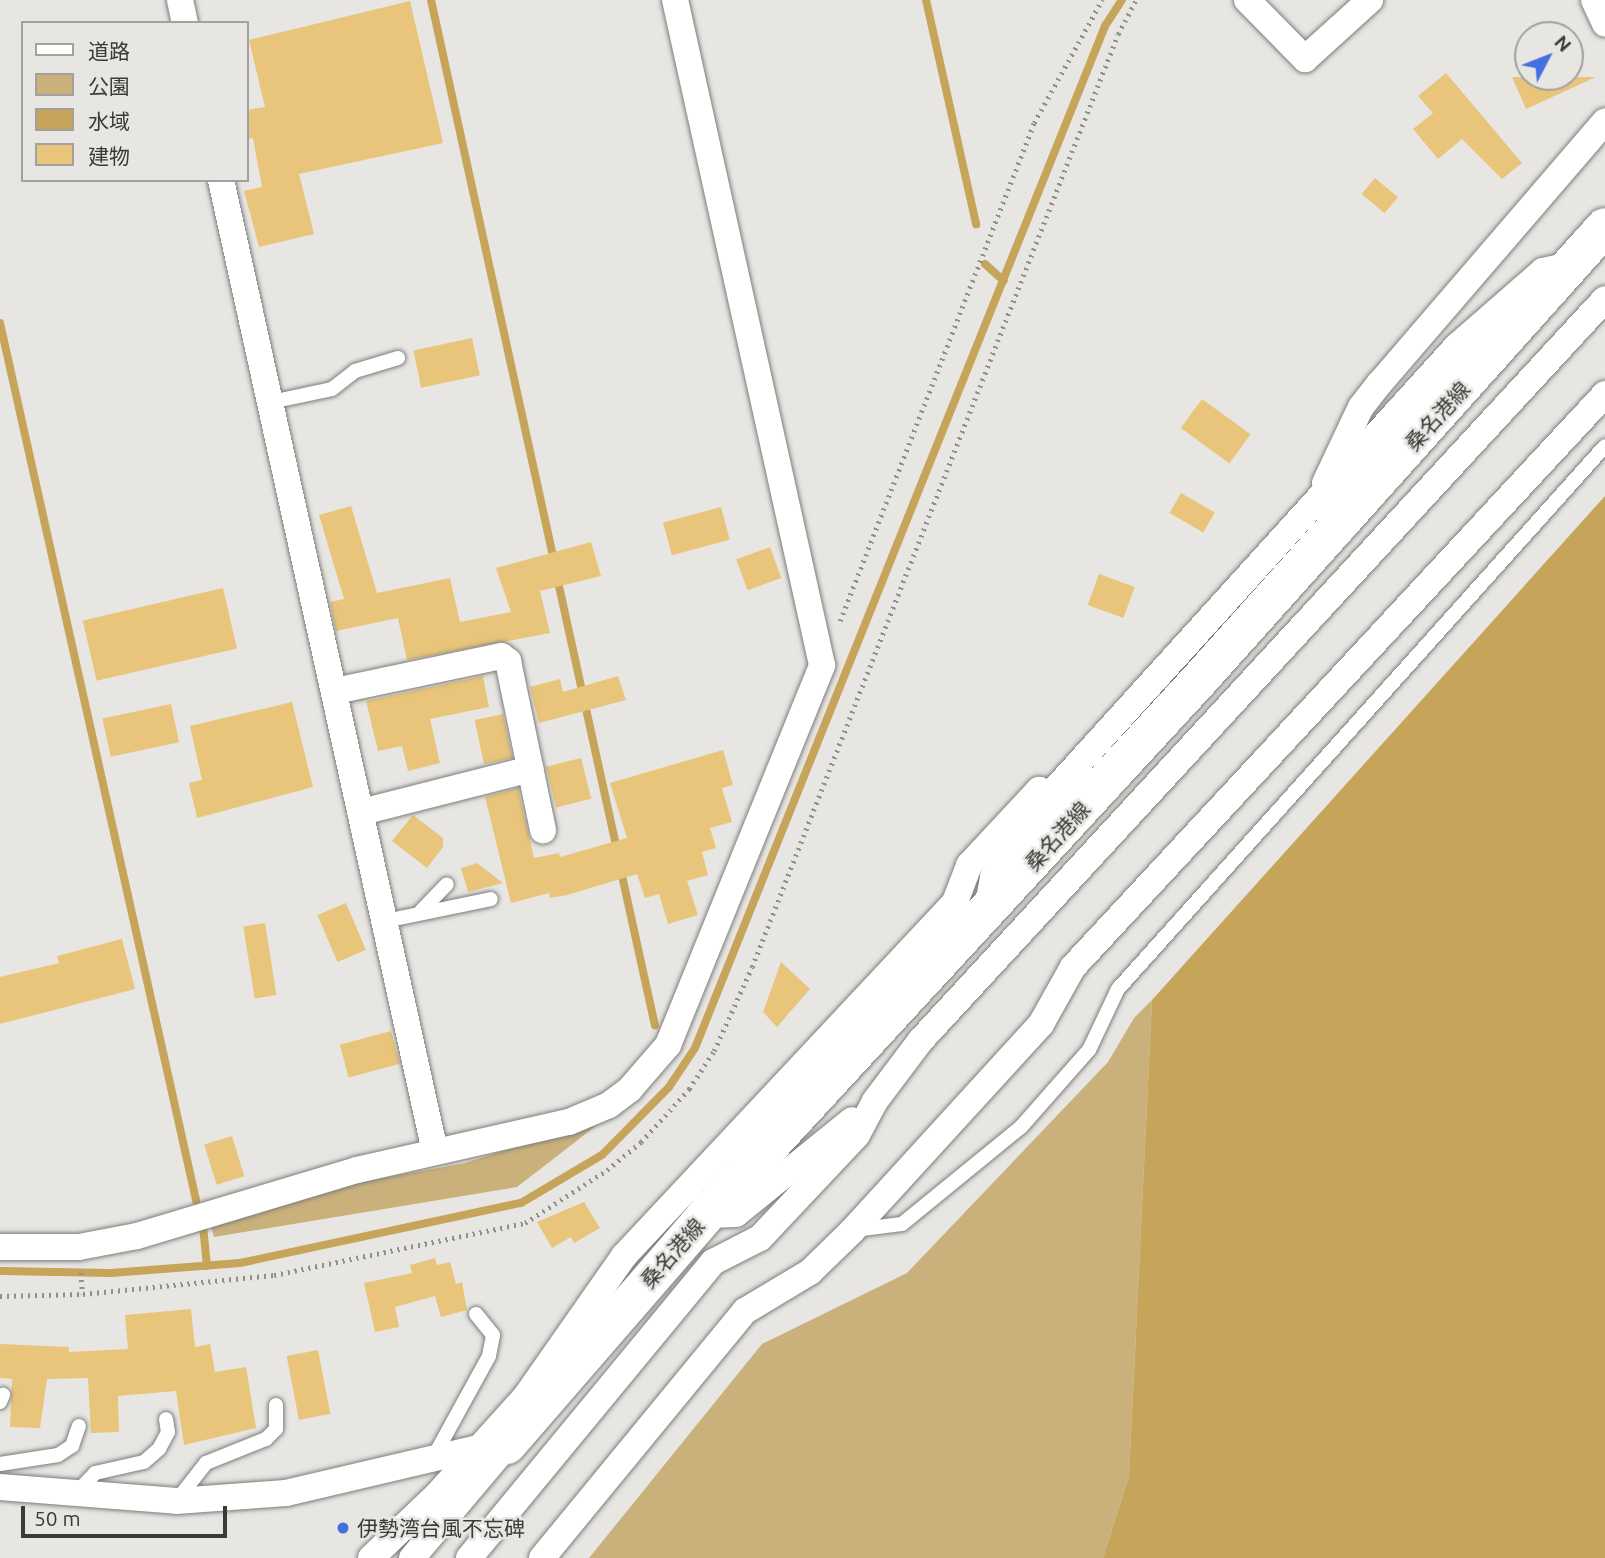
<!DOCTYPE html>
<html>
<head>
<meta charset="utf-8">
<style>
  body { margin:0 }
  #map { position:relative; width:1605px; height:1558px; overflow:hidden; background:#e8e6e3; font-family:Ubuntu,"Noto Sans JP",sans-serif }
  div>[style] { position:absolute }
  .green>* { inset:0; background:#cab17c }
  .water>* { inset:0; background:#c6a459 }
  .stream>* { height:8px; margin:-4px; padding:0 4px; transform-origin:4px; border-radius:4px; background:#c6a459 }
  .building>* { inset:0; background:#e8c57a; transform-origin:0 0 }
  .path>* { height:4.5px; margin-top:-2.25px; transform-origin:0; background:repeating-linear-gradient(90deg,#908f8c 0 2px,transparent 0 7px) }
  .roads { filter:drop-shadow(0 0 2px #7e7d7a) drop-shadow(0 0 2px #7e7d7a) }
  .service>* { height:14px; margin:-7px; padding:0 7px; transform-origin:7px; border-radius:7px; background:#fff }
  .minor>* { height:26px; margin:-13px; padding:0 13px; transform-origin:13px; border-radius:13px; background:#fff }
  .secondary>* { height:38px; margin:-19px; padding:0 19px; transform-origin:19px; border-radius:19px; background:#fff }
  .dots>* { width:19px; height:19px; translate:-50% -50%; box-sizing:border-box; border:4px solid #e8e6e3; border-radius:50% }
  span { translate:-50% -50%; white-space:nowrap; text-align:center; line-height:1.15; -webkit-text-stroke:5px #e8e6e3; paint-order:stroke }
  .street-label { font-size:21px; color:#3a3a38 }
  .poi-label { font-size:21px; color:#3a3a38 }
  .left { translate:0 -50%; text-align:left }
  .legend { position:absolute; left:21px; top:21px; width:228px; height:161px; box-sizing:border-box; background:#e8e6e3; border:2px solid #a2a19f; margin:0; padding:9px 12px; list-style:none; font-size:21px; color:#3a3a38 }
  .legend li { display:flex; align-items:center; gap:14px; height:35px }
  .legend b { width:35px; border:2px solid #a2a19f }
  .north { position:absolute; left:1514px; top:21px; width:70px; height:70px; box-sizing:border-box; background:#e8e6e3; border:2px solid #a2a19f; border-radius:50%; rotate:48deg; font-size:19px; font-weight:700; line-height:28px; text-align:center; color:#3a3a38 }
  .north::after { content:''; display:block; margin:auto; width:24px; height:32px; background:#436fe1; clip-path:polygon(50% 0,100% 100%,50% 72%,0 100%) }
  .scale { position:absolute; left:21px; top:1506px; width:206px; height:32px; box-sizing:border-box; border:4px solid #3a3a38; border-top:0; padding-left:9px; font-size:21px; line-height:24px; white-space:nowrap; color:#3a3a38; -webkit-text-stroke:5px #e8e6e3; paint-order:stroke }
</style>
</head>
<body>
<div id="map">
  <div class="green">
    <div style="clip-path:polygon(1152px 1000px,1129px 1476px,1103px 1558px,589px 1558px,762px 1344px,907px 1273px,1108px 1062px,1134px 1018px)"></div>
    <div style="clip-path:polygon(605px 1119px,517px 1187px,214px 1237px,210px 1223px,340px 1186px,465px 1163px)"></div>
  </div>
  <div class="water">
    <div style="clip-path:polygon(1605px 496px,1605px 1558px,1103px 1558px,1129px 1476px,1152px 1000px)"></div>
  </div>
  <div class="stream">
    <div style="left:431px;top:0;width:574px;rotate:77.63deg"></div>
    <div style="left:926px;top:0;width:230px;rotate:77.4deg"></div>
    <div style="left:985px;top:264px;width:25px;rotate:42deg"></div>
    <div style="left:0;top:323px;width:899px;rotate:77.4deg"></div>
    <div style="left:557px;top:577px;width:280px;rotate:77.6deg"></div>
    <div style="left:621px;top:871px;width:158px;rotate:77.6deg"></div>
    <div style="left:203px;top:1226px;width:40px;rotate:84.3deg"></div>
    <div style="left:0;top:1271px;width:111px;rotate:1deg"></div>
    <div style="left:111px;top:1273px;width:129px;rotate:-4.4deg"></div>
    <div style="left:240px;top:1263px;width:287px;rotate:-12.1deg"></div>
    <div style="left:521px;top:1203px;width:94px;rotate:-30.7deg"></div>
    <div style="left:602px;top:1155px;width:95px;rotate:-45.4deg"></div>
    <div style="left:669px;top:1087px;width:47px;rotate:-56.3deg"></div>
    <div style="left:695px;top:1048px;width:1101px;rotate:-68.14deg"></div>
    <div style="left:1105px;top:26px;width:31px;rotate:-57deg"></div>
  </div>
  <div class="building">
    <div style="clip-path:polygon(410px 1px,443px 143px,299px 174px,314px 234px,259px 247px,244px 191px,262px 187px,253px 138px,247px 139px,247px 110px,265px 107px,249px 40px)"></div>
    <div style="clip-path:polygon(1446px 73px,1522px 163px,1502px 179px,1462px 139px,1438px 159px,1413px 129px,1433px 113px,1418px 96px)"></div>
    <div style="clip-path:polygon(1512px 77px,1596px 77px,1526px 109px)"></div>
    <div style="left:1375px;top:178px;width:30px;height:21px;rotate:40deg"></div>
    <div style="left:472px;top:338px;width:38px;height:60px;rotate:78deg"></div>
    <div style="left:1202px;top:399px;width:60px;height:36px;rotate:36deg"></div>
    <div style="left:1181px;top:493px;width:39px;height:23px;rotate:30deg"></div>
    <div style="clip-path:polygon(351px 506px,377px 593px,450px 578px,460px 622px,511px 612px,496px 568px,591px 542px,601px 576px,540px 591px,550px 633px,407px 660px,398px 618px,336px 631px,330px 602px,344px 599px,319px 515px)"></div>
    <div style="left:721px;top:507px;width:34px;height:60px;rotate:75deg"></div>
    <div style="left:770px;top:547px;width:33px;height:36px;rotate:70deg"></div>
    <div style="left:1099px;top:574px;width:38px;height:33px;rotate:20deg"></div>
    <div style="left:223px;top:588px;width:62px;height:144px;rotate:77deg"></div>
    <div style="clip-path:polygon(483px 676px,489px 707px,430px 719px,440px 763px,408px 771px,402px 746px,378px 751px,366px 701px)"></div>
    <div style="clip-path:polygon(618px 676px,626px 700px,539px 723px,530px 687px,560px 679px,563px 692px)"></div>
    <div style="clip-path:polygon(292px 702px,313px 787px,197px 818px,189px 783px,202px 780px,190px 726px)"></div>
    <div style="left:171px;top:704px;width:39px;height:70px;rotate:78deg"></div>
    <div style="left:503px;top:714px;width:45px;height:29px;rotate:78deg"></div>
    <div style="clip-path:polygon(723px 750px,733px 785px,722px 788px,732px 822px,710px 828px,716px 848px,702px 852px,708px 875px,687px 881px,698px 915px,668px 924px,659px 894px,645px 898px,637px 874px,567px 895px,550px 898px,549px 893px,511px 903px,485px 797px,518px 788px,534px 858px,559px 853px,560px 857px,627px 838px,610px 783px)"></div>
    <div style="left:581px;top:758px;width:42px;height:36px;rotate:76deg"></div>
    <div style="clip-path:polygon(413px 815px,443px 838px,443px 847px,427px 868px,392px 841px)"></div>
    <div style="clip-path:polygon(477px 863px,503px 883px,468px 892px,461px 868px)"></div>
    <div style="left:346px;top:903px;width:51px;height:31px;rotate:67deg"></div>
    <div style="left:265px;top:923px;width:73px;height:22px;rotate:81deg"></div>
    <div style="clip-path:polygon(122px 939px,135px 989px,0 1024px,0 977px,59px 963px,57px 956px)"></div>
    <div style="clip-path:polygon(781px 962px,810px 989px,777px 1027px,763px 1012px)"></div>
    <div style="left:391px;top:1031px;width:34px;height:53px;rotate:75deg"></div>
    <div style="left:232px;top:1136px;width:42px;height:29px;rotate:73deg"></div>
    <div style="clip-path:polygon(584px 1202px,600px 1228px,574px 1243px,571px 1237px,552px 1248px,537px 1222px)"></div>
    <div style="clip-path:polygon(435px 1258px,437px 1265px,450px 1262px,456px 1284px,462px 1282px,467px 1310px,441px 1317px,435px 1296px,395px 1307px,399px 1327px,375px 1332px,364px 1283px,412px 1273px,410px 1265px)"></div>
    <div style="clip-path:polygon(191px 1309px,195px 1347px,210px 1344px,215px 1372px,246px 1367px,256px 1428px,184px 1445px,176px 1391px,118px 1396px,119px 1432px,91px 1433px,88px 1378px,47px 1379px,40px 1428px,10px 1427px,12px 1379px,0 1378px,0 1344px,69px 1347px,69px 1352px,128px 1349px,125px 1315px)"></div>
    <div style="left:318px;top:1350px;width:65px;height:32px;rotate:79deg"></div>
  </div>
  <div class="path">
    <div style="left:840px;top:621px;width:534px;rotate:-68.72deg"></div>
    <div style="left:1034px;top:123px;width:141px;rotate:-61.1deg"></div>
    <div style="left:81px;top:1273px;width:21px;rotate:85deg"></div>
    <div style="left:0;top:1296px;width:83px;rotate:-1.4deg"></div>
    <div style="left:83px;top:1294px;width:192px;rotate:-5.7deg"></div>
    <div style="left:274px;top:1275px;width:256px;rotate:-11.7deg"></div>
    <div style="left:525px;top:1223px;width:98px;rotate:-32.9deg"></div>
    <div style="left:607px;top:1170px;width:44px;rotate:-39.5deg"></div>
    <div style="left:641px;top:1142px;width:72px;rotate:-47.8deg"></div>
    <div style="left:689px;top:1089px;width:45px;rotate:-56.7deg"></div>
    <div style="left:714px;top:1051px;width:92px;rotate:-65.7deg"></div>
    <div style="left:752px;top:967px;width:1002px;rotate:-68.58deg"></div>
    <div style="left:1118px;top:34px;width:38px;rotate:-62deg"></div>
  </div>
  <div class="roads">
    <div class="service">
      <div style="left:271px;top:402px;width:62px;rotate:-12deg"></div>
      <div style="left:332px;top:389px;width:29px;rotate:-38deg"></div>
      <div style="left:355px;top:371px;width:45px;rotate:-16.8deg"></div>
      <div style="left:421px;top:911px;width:37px;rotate:-46deg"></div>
      <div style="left:385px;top:921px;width:108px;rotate:-11.7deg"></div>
      <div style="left:854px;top:1230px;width:48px;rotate:-7.1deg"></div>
      <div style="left:902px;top:1224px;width:154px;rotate:-39.2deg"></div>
      <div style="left:1021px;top:1127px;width:103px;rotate:-48.6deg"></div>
      <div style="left:1089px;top:1050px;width:68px;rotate:-64.6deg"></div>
      <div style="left:1118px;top:989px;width:729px;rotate:-48.11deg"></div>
      <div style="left:0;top:1402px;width:8px;rotate:-67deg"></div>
      <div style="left:433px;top:1458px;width:116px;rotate:-61.2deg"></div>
      <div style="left:489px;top:1356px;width:21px;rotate:-79deg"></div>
      <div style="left:493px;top:1335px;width:27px;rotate:-129deg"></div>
      <div style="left:0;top:1464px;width:59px;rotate:-8.8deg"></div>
      <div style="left:58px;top:1455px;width:17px;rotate:-33deg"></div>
      <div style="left:72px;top:1446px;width:21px;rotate:-71deg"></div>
      <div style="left:75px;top:1494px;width:29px;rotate:-46deg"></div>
      <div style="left:95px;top:1473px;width:50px;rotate:-12.7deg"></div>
      <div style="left:144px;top:1462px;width:20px;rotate:-41deg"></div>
      <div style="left:159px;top:1449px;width:19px;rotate:-62deg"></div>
      <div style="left:168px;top:1432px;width:13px;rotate:-99deg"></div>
      <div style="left:177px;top:1500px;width:47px;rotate:-51.9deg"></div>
      <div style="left:206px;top:1463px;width:65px;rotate:-21.8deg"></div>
      <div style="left:266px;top:1439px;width:14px;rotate:-45deg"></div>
      <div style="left:276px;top:1429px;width:24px;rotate:-90deg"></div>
    </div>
    <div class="minor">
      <div style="left:180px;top:0;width:24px;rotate:78deg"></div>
      <div style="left:1247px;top:0;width:83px;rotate:45.5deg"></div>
      <div style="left:1305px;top:59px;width:88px;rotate:-42.2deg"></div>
      <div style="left:1594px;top:0;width:26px;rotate:65deg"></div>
      <div style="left:221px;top:180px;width:995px;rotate:77.58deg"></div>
      <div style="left:1325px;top:483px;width:84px;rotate:-64.7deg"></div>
      <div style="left:1361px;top:407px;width:31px;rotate:-52deg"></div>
      <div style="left:1380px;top:383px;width:345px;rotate:-49.3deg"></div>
      <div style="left:335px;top:691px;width:170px;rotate:-11.9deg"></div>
      <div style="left:501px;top:656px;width:9px;rotate:36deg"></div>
      <div style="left:508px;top:661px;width:173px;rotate:78.3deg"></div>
      <div style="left:362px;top:812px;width:174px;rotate:-14.3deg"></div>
      <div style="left:989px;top:900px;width:23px;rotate:-80deg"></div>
      <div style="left:993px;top:877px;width:100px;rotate:-55.2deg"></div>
      <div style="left:1050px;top:795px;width:606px;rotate:-47.81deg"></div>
      <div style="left:1457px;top:346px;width:114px;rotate:-41.1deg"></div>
      <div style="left:1543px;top:271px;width:14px;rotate:-12deg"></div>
      <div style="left:706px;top:1215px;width:30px;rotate:-2deg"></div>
      <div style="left:736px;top:1214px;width:149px;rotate:-39deg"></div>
      <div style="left:0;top:1247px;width:79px"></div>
      <div style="left:79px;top:1247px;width:59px;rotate:-10.7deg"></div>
      <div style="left:137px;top:1236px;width:230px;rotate:-16.7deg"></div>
      <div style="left:357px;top:1170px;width:217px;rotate:-12.8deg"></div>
      <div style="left:569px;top:1122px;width:43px;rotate:-23deg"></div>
      <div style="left:609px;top:1105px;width:26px;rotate:-37deg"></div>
      <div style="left:630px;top:1089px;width:58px;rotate:-49.2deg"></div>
      <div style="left:668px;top:1045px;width:410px;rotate:-67.9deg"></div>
      <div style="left:822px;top:665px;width:681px;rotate:-102.46deg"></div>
      <div style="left:0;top:1487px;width:177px;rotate:4.5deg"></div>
      <div style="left:176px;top:1501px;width:110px;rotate:-4.2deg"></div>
      <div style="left:286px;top:1493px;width:201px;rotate:-13.2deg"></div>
      <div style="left:371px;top:1558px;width:91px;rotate:-43.7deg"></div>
      <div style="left:437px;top:1495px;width:133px;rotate:-48deg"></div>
      <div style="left:526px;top:1396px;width:171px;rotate:-55deg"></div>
      <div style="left:624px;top:1256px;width:485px;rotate:-46.9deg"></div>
      <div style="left:955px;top:902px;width:40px;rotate:-69deg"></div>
      <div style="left:969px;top:865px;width:103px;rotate:-47deg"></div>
      <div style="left:1039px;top:790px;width:12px;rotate:24deg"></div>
      <div style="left:412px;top:1558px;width:148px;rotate:-49.9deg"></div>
      <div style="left:469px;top:1558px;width:384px;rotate:-50.5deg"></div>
      <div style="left:713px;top:1262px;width:53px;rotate:-27.1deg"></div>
      <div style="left:760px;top:1238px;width:141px;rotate:-46.7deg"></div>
      <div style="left:857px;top:1135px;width:38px;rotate:-62deg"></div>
      <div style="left:875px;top:1101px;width:76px;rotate:-53deg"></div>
      <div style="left:921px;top:1040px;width:1008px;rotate:-47.29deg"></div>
      <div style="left:542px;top:1558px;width:320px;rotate:-50.6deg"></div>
      <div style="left:745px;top:1311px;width:76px;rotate:-31deg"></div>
      <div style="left:810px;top:1272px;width:60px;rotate:-44.3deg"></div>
      <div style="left:853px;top:1230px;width:279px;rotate:-47.6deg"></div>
      <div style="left:1041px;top:1024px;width:65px;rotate:-60.7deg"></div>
      <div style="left:1073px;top:967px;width:782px;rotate:-47.12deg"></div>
    </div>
    <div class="secondary">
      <div style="left:507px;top:1445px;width:304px;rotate:-49.1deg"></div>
      <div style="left:706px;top:1215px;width:730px;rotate:-47.33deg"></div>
      <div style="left:1201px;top:678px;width:605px;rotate:-48.15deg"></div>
    </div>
  </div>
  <div class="dots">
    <div style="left:343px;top:1528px;background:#436fe1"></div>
  </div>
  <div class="street-label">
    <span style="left:1437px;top:416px;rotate:-48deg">桑名港線</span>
    <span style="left:1057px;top:836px;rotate:-48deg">桑名港線</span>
    <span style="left:672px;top:1253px;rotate:-49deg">桑名港線</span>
  </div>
  <div class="poi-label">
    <span class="left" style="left:357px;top:1528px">伊勢湾台風不忘碑</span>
  </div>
  <ul class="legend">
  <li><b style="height:9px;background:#fff"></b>道路</li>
  <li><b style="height:19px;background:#cab17c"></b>公園</li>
  <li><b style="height:19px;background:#c6a459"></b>水域</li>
  <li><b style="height:19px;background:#e8c57a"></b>建物</li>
  </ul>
  <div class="north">N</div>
  <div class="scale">50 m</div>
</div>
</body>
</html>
